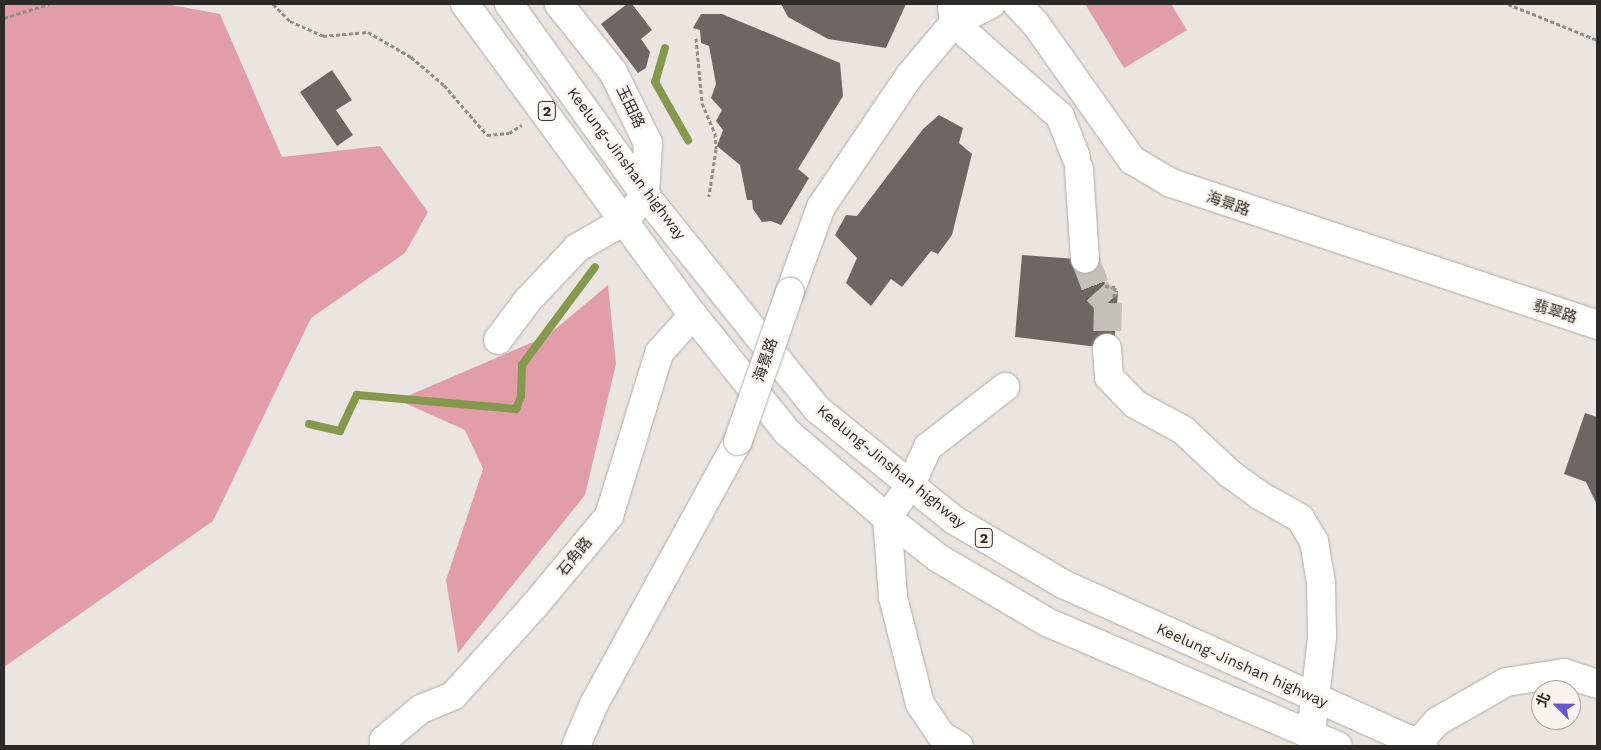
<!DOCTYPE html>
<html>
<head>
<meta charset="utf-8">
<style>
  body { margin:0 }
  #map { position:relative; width:1601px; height:750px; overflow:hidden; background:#eae5e1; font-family:"Work Sans","Noto Sans TC",sans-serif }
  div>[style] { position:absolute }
  .green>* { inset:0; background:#e29ea8 }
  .stream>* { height:8px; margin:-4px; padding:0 4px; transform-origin:4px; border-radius:4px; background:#84984e }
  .building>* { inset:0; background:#6c6664 }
  .minor-tunnel>* { height:28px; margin-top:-14px; transform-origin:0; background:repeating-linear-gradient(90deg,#c4c0bc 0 28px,transparent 0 42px) }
  .path>* { height:3px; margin-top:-1.5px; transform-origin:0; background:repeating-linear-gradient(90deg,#8f8c89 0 4px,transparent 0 6.5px) }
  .roads { filter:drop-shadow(0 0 1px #aea9a5) drop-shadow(0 0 1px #aea9a5) }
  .minor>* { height:28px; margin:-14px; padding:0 14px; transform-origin:14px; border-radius:14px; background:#fff }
  .major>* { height:28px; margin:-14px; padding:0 14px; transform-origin:14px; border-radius:14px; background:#fff }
  .bridges { filter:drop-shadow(0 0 1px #aea9a5) drop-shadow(0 0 1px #aea9a5) }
  .minor-bridge>* { height:28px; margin:-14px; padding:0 14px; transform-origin:14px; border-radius:14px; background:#fff }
  span { translate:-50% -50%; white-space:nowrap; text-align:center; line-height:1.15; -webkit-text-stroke:5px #f8f3ee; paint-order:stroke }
  .shield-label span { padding:1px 4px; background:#f8f3ee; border:1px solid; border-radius:4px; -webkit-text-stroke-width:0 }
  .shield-label { font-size:14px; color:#2d2b29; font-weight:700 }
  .street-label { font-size:15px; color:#2d2b29 }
  .frame { position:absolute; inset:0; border:5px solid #2d2b29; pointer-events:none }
  .north { position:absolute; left:1531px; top:680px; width:50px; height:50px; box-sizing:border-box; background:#f8f3ee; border:1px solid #a7a39f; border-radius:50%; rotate:293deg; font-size:14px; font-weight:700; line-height:20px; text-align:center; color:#2d2b29 }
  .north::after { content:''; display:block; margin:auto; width:18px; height:22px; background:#6657d1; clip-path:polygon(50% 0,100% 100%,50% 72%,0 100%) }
</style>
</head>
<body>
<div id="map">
  <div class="green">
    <div style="clip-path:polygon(4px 4px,166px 4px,220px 14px,282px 157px,380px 146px,428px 212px,405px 253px,311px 318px,213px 521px,4px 667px)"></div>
    <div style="clip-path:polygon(1085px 4px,1171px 4px,1187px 30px,1124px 68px)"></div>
    <div style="clip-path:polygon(608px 285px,616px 364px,585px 495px,458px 653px,446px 580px,483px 469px,465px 430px,398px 400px,547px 336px)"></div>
  </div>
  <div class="stream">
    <div style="left:665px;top:48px;width:35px;rotate:106deg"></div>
    <div style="left:655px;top:82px;width:67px;rotate:60.4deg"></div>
    <div style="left:309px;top:424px;width:32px;rotate:13deg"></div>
    <div style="left:340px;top:431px;width:40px;rotate:-65deg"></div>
    <div style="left:357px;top:395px;width:160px;rotate:5deg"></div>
    <div style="left:516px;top:409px;width:14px;rotate:-69deg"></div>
    <div style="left:521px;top:396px;width:31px;rotate:-88deg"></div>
    <div style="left:522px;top:365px;width:122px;rotate:-53.3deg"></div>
  </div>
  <div class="building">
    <div style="clip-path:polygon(627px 4px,632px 4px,652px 30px,641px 39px,650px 52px,646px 68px,638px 73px,601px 24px)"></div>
    <div style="clip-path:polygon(781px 4px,906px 4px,886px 48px,828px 39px,788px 17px)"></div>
    <div style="clip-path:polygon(701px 14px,722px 14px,840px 63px,843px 96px,798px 169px,809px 178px,781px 225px,771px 221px,762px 222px,753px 209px,752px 200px,747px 200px,740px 165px,717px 146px,723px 130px,716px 121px,722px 110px,711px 98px,716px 84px,709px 46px,701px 43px,700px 30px,693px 28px)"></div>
    <div style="clip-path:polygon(332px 70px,352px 100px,336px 110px,353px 135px,337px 146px,300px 92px)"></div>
    <div style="clip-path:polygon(939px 115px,963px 128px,959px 143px,972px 154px,952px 235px,938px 254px,931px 251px,902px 287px,891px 279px,871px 306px,846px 283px,857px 258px,835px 235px,846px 215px,857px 216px,923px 129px)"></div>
    <div style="clip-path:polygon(1022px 255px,1090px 260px,1105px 281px,1104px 291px,1118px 291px,1114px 349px,1015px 337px)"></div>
    <div style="clip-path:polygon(1585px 413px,1597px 417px,1597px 505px,1586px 482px,1564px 474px)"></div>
  </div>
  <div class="minor-tunnel">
    <div style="left:1085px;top:259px;width:34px;rotate:69deg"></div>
    <div style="left:1097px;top:291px;width:16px;rotate:47deg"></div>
    <div style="left:1108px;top:303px;width:45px;rotate:91.3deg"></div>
  </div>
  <div class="path">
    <div style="left:273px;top:4px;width:24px;rotate:45deg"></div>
    <div style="left:290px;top:21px;width:36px;rotate:24deg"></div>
    <div style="left:323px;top:36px;width:45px;rotate:-5.1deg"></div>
    <div style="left:368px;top:32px;width:50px;rotate:30.2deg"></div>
    <div style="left:411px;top:57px;width:43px;rotate:40.3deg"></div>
    <div style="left:444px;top:85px;width:66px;rotate:49.3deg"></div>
    <div style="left:487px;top:135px;width:22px;rotate:-5deg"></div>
    <div style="left:509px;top:133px;width:15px;rotate:-32deg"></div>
    <div style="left:1508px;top:4px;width:96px;rotate:22deg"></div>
    <div style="left:4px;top:18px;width:47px;rotate:-17.3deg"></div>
    <div style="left:696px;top:38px;width:65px;rotate:84.7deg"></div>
    <div style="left:702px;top:103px;width:33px;rotate:67deg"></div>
    <div style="left:715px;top:133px;width:16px;rotate:86deg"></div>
    <div style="left:716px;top:149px;width:48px;rotate:98.5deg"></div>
    <div style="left:1105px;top:286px;width:10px;rotate:6deg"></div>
    <div style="left:1115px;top:287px;width:10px;rotate:96deg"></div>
  </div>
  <div class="roads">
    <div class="minor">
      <div style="left:1017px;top:4px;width:26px;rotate:47deg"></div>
      <div style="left:1035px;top:23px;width:168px;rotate:54.7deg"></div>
      <div style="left:1132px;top:160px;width:45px;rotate:30.5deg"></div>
      <div style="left:1171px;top:183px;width:449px;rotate:18.4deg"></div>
      <div style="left:952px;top:7px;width:16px;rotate:83deg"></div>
      <div style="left:954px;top:23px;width:141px;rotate:41.3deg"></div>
      <div style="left:1060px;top:116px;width:44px;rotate:68.7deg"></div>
      <div style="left:1079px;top:169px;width:90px;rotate:86.2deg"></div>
      <div style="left:790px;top:292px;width:90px;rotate:-70deg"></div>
      <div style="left:821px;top:207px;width:159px;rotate:-56deg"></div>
      <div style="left:910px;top:75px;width:68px;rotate:-49.8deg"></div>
      <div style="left:954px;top:23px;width:42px;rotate:-27.2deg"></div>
      <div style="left:498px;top:340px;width:50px;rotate:-53.1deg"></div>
      <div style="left:528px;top:300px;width:71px;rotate:-46.7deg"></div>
      <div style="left:577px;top:248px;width:54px;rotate:-29.9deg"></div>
      <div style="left:624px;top:221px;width:33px;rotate:-51deg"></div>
      <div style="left:645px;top:195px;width:52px;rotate:-86.7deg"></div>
      <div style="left:648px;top:143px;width:79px;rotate:-116.2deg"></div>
      <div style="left:613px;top:72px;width:87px;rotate:-128.5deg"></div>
      <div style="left:1107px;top:348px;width:29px;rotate:86deg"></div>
      <div style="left:1109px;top:377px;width:37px;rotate:46deg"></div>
      <div style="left:1135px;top:404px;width:55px;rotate:28.4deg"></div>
      <div style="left:1183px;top:430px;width:63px;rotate:43.1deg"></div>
      <div style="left:1229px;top:473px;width:37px;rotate:36deg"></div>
      <div style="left:1259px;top:495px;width:47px;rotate:29.3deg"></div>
      <div style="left:1300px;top:518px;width:27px;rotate:59deg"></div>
      <div style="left:1314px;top:541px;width:43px;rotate:80.5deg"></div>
      <div style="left:1321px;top:583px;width:54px;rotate:88.9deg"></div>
      <div style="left:1322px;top:637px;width:98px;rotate:96.5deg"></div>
      <div style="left:1417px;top:744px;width:31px;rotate:-48deg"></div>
      <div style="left:1438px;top:721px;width:78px;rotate:-29.8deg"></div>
      <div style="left:1506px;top:682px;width:59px;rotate:-8.8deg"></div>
      <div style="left:1564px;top:673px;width:35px;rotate:18deg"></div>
      <div style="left:384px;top:746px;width:6px;rotate:-90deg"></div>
      <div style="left:384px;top:740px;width:48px;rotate:-40deg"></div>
      <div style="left:421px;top:709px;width:35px;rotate:-22deg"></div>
      <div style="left:453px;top:696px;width:122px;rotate:-48deg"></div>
      <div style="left:535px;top:605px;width:116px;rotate:-50.3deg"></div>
      <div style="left:609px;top:516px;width:170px;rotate:-72.9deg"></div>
      <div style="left:659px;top:353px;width:51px;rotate:-48.2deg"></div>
      <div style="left:576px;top:746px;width:46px;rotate:-66.8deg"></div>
      <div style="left:594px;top:704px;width:300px;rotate:-61.3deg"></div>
      <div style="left:959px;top:746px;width:21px;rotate:-149deg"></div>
      <div style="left:941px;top:735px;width:37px;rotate:-124deg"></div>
      <div style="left:920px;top:704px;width:110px;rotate:-104.2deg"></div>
      <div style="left:893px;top:597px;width:79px;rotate:-94.3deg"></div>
      <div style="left:887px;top:518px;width:42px;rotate:-54.8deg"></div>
      <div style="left:911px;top:484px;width:41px;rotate:-65.3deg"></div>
      <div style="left:928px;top:447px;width:98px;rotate:-37.9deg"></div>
    </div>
    <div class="major">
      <div style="left:465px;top:4px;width:386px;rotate:53.8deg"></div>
      <div style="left:693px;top:315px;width:150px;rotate:51.2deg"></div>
      <div style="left:787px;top:432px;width:132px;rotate:40.7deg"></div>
      <div style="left:887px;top:518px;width:65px;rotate:38.1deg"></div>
      <div style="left:938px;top:558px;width:126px;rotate:30.4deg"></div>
      <div style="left:1047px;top:622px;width:316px;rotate:23.1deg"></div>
      <div style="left:509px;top:4px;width:234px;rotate:54.5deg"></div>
      <div style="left:645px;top:195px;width:275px;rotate:51.2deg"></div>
      <div style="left:817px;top:409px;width:176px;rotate:39deg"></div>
      <div style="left:954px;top:520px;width:126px;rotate:30.4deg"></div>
      <div style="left:1063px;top:584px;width:395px;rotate:24.2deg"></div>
    </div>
  </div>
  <div class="bridges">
    <div class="minor-bridge">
      <div style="left:738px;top:441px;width:158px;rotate:-70.8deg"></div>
    </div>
  </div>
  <div class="shield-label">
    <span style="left:547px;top:111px">2</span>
    <span style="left:984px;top:538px">2</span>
  </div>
  <div class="street-label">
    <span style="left:630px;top:107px;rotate:64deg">玉田路</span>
    <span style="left:626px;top:164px;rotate:53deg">Keelung-Jinshan highway</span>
    <span style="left:1228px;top:204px;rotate:19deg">海景路</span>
    <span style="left:1555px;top:312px;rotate:17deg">翡翠路</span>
    <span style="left:766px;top:360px;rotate:-71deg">海景路</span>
    <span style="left:891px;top:467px;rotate:39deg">Keelung-Jinshan highway</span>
    <span style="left:575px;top:557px;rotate:-51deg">石角路</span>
    <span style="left:1242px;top:666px;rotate:24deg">Keelung-Jinshan highway</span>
  </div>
  <div class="frame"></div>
  <div class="north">北</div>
</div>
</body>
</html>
